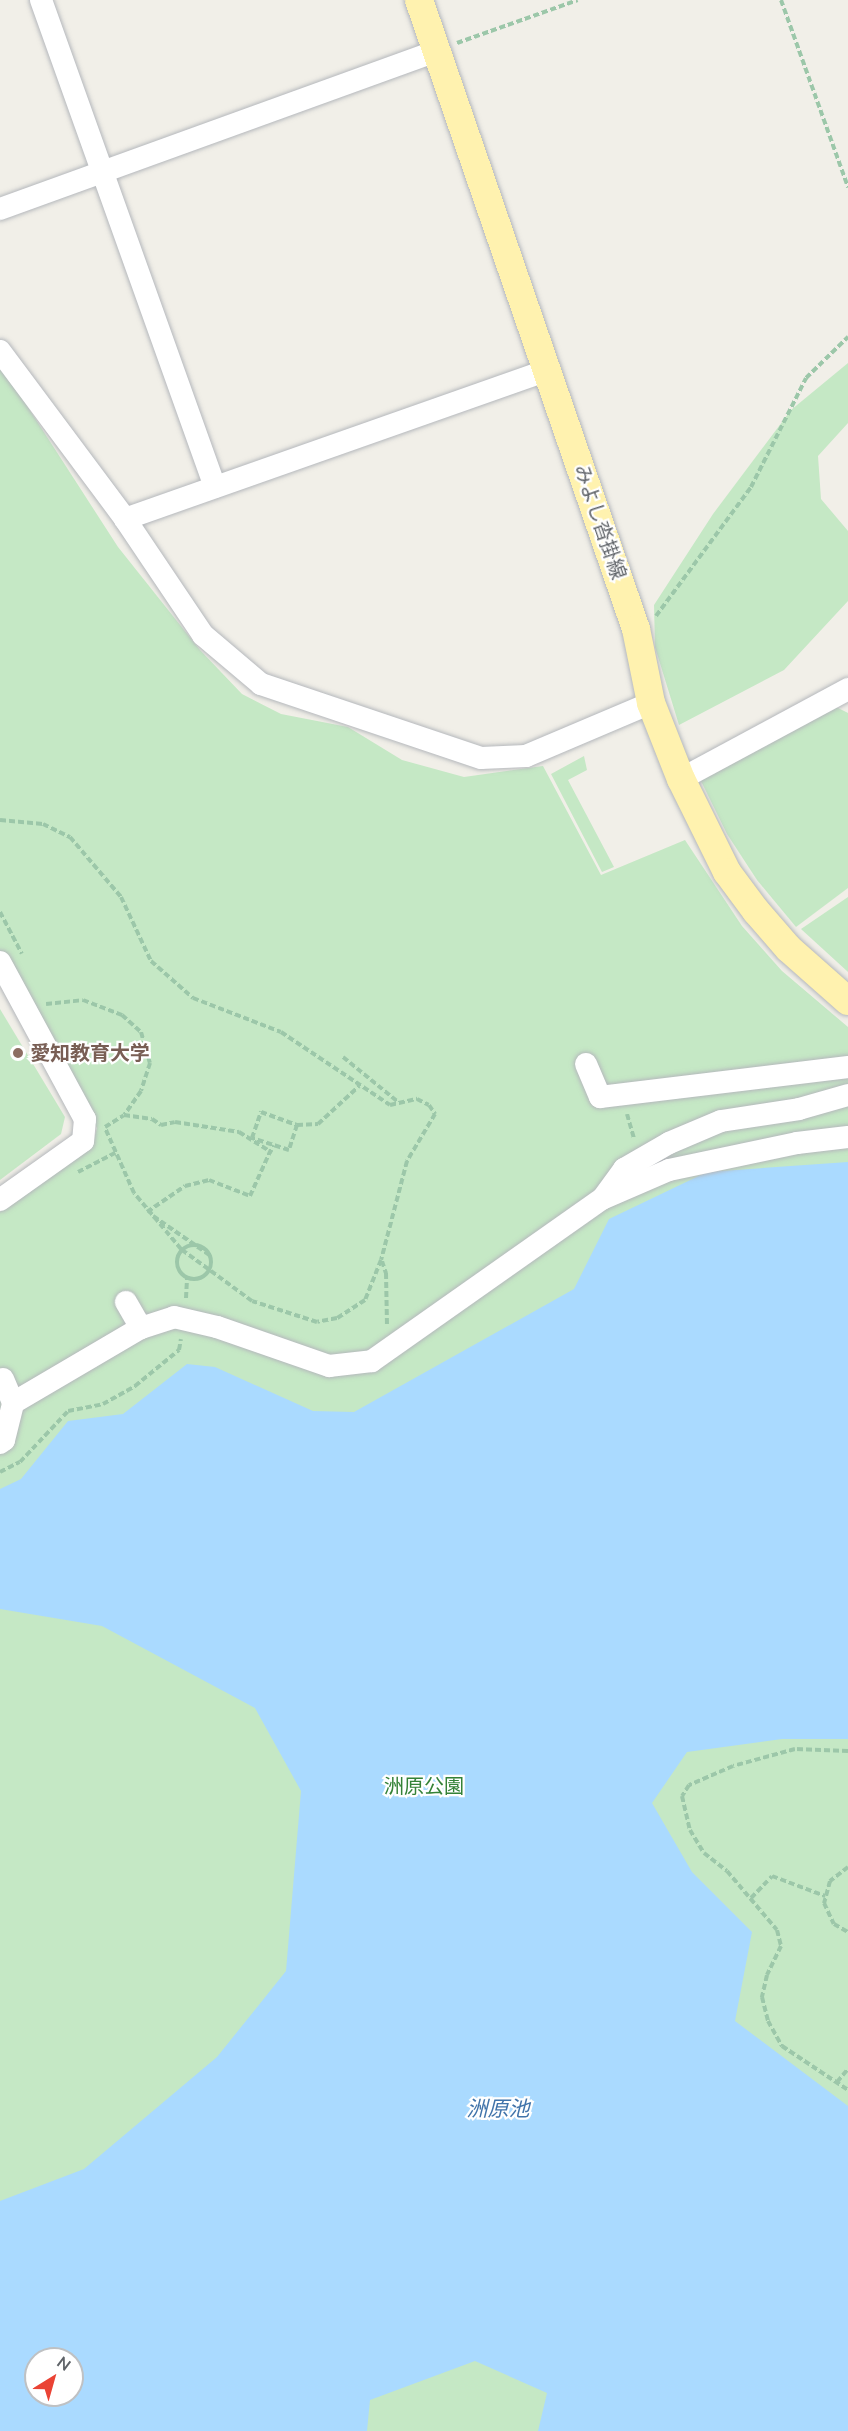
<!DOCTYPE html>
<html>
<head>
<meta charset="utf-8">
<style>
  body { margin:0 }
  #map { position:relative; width:848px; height:2431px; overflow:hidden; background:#f1efe8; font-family:"Nunito Sans","Noto Sans JP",sans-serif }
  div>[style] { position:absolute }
  .green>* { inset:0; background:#c5e8c5 }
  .water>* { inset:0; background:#aadaff }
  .path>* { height:4px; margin-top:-2px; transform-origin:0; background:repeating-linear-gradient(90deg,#9cc7a9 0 6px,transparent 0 9px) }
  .path>.ring { margin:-2px; padding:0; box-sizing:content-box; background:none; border:4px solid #9cc7a9; border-radius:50% }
  .roads { filter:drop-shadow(0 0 2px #b5b8bc) drop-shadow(0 0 2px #b5b8bc) }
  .minor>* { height:22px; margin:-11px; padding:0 11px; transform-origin:11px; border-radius:11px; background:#fff }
  .major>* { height:28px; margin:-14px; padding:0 14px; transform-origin:14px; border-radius:14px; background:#fff2af }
  .dots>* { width:16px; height:16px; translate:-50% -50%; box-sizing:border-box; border:3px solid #fff; border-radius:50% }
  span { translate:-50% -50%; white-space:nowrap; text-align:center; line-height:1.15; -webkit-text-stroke:4.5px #fff; paint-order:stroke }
  .street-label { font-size:20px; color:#5f6368 }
  .education-label { font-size:20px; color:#785e54; font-weight:700 }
  .left { translate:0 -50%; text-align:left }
  .park-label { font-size:20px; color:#348238 }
  .water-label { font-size:21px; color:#4174aa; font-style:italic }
  .north { position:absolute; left:24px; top:2347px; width:60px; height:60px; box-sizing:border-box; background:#fff; border:2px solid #bfc1c3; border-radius:50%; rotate:37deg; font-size:16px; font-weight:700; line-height:24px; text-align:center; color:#5f6368 }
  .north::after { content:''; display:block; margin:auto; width:21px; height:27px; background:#ea4335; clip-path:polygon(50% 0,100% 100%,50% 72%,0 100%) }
</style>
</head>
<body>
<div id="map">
  <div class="green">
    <div style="clip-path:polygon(848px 363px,848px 423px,818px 456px,821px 499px,848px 531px,848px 601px,784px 670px,679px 725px,655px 647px,654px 605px,713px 514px,791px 410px)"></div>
    <div style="clip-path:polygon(evenodd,0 364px,118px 547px,200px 650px,242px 694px,281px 714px,348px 727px,402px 760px,464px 777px,543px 766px,601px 875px,685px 840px,742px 926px,782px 971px,848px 1027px,848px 2431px,0 2431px,0 1212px,93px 1143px,97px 1128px,0 983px,0 364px,36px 2359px,72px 2359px,72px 2395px,36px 2395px,36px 2359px)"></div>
    <div style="clip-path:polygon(836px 707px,848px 713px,848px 888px,796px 927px,757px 880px,727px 834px,699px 777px)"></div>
    <div style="clip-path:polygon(584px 756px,587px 770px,568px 780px,614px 867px,602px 872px,551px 774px)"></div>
    <div style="clip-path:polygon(848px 897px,848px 972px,801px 929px)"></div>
    <div style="clip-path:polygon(0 1009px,65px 1117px,61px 1134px,0 1180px)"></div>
  </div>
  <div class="water">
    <div style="clip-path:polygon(evenodd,848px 1162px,848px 1739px,782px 1739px,687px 1752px,652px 1803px,692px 1872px,752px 1932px,735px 2021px,848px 2106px,848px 2431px,538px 2431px,547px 2393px,475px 2361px,370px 2400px,367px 2431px,0 2431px,0 2201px,84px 2169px,217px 2057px,286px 1971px,301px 1791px,255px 1708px,102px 1626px,0 1609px,0 1489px,21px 1479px,68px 1421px,123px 1414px,187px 1364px,215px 1367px,313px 1411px,354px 1412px,574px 1289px,609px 1219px,707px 1172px,848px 1162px,36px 2359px,72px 2359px,72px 2395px,36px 2395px,36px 2359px)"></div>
  </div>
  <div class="path">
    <div style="left:781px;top:0;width:199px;rotate:70.3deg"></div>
    <div style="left:457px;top:43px;width:128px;rotate:-19.6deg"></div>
    <div style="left:656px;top:616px;width:160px;rotate:-53.6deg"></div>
    <div style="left:751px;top:487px;width:122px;rotate:-63.2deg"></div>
    <div style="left:806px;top:378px;width:59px;rotate:-44.3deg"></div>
    <div style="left:0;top:820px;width:43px;rotate:5.3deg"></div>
    <div style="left:43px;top:824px;width:30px;rotate:26deg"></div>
    <div style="left:70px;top:837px;width:79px;rotate:49.6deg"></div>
    <div style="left:121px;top:897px;width:71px;rotate:64.9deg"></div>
    <div style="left:151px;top:961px;width:56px;rotate:41.4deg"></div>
    <div style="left:193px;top:998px;width:94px;rotate:21.1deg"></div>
    <div style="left:281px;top:1032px;width:131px;rotate:33.8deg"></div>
    <div style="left:390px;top:1105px;width:28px;rotate:-13deg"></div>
    <div style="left:417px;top:1099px;width:13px;rotate:27deg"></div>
    <div style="left:429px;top:1105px;width:11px;rotate:56deg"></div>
    <div style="left:435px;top:1114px;width:55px;rotate:120.8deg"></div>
    <div style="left:407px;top:1161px;width:102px;rotate:104.7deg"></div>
    <div style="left:381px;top:1260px;width:43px;rotate:111.8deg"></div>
    <div style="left:365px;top:1300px;width:33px;rotate:147deg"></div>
    <div style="left:337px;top:1318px;width:20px;rotate:169deg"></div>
    <div style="left:317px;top:1322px;width:68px;rotate:-162.1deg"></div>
    <div style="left:252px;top:1301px;width:88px;rotate:-143.8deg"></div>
    <div style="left:181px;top:1249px;width:73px;rotate:-130deg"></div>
    <div style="left:134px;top:1193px;width:71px;rotate:-114deg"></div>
    <div style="left:0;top:912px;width:47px;rotate:62.4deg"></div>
    <div style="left:46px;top:1004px;width:37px;rotate:-6deg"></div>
    <div style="left:83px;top:1000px;width:42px;rotate:21deg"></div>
    <div style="left:122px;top:1015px;width:25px;rotate:42deg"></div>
    <div style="left:141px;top:1032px;width:32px;rotate:74deg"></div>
    <div style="left:150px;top:1063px;width:29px;rotate:108deg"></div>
    <div style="left:141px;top:1091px;width:29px;rotate:125deg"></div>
    <div style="left:343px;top:1057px;width:70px;rotate:39.2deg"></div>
    <div style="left:261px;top:1112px;width:38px;rotate:20deg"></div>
    <div style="left:297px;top:1125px;width:26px;rotate:108deg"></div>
    <div style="left:289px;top:1150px;width:39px;rotate:-162deg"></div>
    <div style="left:252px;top:1138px;width:28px;rotate:-71deg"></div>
    <div style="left:627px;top:1114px;width:26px;rotate:74deg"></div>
    <div style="left:297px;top:1125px;width:21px;rotate:-3deg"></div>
    <div style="left:318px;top:1124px;width:56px;rotate:-42.8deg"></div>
    <div style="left:105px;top:1127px;width:22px;rotate:-32deg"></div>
    <div style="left:124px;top:1115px;width:28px;rotate:8deg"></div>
    <div style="left:152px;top:1119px;width:11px;rotate:34deg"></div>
    <div style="left:161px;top:1125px;width:14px;rotate:-12deg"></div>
    <div style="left:175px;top:1122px;width:65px;rotate:8.9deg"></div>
    <div style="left:239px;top:1132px;width:39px;rotate:32deg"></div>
    <div style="left:78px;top:1172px;width:42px;rotate:-27.2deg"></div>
    <div style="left:147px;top:1212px;width:46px;rotate:-34.4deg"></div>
    <div style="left:185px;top:1186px;width:25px;rotate:-14deg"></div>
    <div style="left:209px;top:1180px;width:44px;rotate:21.3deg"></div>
    <div style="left:250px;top:1196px;width:56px;rotate:-65.7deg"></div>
    <div style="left:153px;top:1216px;width:70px;rotate:34.6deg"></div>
    <div class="ring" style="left:177px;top:1245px;width:30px;height:30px"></div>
    <div style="left:382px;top:1261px;width:13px;rotate:72deg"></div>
    <div style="left:386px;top:1273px;width:52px;rotate:88.9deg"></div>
    <div style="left:186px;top:1298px;width:20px;rotate:-87deg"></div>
    <div style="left:0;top:1472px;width:22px;rotate:-27deg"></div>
    <div style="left:20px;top:1462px;width:70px;rotate:-46.7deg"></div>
    <div style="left:68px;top:1411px;width:36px;rotate:-11deg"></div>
    <div style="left:103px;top:1404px;width:37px;rotate:-29deg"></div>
    <div style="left:135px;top:1386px;width:57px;rotate:-39.3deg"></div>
    <div style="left:179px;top:1350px;width:11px;rotate:-80deg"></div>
    <div style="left:848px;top:1751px;width:53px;rotate:-177.8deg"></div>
    <div style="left:795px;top:1749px;width:64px;rotate:164.7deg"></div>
    <div style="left:733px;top:1766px;width:48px;rotate:156.6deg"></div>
    <div style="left:689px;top:1785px;width:13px;rotate:122deg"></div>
    <div style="left:682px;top:1796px;width:35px;rotate:77deg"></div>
    <div style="left:690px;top:1830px;width:27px;rotate:59deg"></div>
    <div style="left:704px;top:1853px;width:29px;rotate:38deg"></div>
    <div style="left:727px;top:1871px;width:77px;rotate:49.7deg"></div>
    <div style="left:777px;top:1930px;width:16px;rotate:76deg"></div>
    <div style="left:781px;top:1946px;width:32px;rotate:116deg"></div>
    <div style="left:767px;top:1975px;width:23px;rotate:103deg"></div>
    <div style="left:762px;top:1997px;width:25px;rotate:76deg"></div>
    <div style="left:768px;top:2021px;width:29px;rotate:61deg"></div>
    <div style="left:782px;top:2046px;width:79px;rotate:33.7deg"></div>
    <div style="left:848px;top:1867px;width:23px;rotate:142deg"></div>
    <div style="left:830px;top:1881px;width:23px;rotate:105deg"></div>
    <div style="left:824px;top:1903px;width:23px;rotate:65deg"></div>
    <div style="left:834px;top:1924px;width:16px;rotate:30deg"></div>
    <div style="left:751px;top:1898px;width:30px;rotate:-46deg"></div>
    <div style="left:772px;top:1876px;width:57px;rotate:20.7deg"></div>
    <div style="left:837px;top:2082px;width:17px;rotate:-50deg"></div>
  </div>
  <div class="roads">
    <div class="minor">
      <div style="left:41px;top:0;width:517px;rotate:70.34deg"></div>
      <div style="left:0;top:209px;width:465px;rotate:-19.9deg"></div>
      <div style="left:0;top:351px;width:209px;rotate:53.3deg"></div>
      <div style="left:125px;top:519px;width:140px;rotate:56.1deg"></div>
      <div style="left:203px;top:635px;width:76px;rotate:40.2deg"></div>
      <div style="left:261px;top:684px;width:232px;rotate:18.6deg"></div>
      <div style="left:481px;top:758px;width:45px;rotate:-2.5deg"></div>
      <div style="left:526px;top:756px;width:136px;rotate:-23deg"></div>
      <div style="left:125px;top:519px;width:449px;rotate:-19.4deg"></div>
      <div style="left:681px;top:779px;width:190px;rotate:-28.3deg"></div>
      <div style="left:0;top:962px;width:179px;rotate:61.6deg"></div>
      <div style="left:85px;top:1119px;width:22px;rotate:95deg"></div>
      <div style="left:83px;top:1141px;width:102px;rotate:144.6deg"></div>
      <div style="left:586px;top:1064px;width:36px;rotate:67deg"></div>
      <div style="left:600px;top:1097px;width:250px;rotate:-6.9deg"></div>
      <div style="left:603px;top:1198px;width:36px;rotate:-54deg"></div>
      <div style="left:624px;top:1169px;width:52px;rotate:-30deg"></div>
      <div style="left:669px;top:1143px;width:56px;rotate:-22.9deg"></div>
      <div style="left:721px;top:1121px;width:79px;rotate:-8.7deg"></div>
      <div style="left:799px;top:1109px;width:51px;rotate:-15.9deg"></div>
      <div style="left:126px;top:1302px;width:30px;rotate:60deg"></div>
      <div style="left:3px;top:1379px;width:26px;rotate:67deg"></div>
      <div style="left:0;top:1443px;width:5px;rotate:-37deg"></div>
      <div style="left:4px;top:1440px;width:38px;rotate:-76deg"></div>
      <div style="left:13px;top:1403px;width:148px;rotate:-30.4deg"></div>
      <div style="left:141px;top:1328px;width:35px;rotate:-18deg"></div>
      <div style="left:174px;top:1317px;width:44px;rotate:13.1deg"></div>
      <div style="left:217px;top:1327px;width:119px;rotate:19.2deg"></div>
      <div style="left:329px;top:1366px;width:43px;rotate:-6.6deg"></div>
      <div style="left:372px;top:1361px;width:281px;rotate:-35.2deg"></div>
      <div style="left:602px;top:1199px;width:73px;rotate:-23.4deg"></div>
      <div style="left:669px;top:1170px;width:131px;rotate:-11.9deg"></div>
      <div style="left:797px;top:1143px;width:51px;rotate:-6.7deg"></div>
    </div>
    <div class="major">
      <div style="left:419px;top:0;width:665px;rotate:70.97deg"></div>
      <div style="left:636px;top:629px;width:76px;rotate:78.5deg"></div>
      <div style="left:651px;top:703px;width:82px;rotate:68.5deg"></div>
      <div style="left:681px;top:779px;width:104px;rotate:63.7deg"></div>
      <div style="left:727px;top:872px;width:49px;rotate:53.4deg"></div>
      <div style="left:756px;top:911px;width:49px;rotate:49.1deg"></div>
      <div style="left:788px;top:948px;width:80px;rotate:41.5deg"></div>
    </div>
  </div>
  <div class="dots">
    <div style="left:18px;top:1053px;background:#8d6e63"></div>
  </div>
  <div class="street-label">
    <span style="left:600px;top:522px;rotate:71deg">みよし沓掛線</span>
  </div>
  <div class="education-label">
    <span class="left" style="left:30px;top:1053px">愛知教育大学</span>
  </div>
  <div class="park-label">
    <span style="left:424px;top:1786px">洲原公園</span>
  </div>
  <div class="water-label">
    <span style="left:498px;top:2109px">洲原池</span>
  </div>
  <div class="north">N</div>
</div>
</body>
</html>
